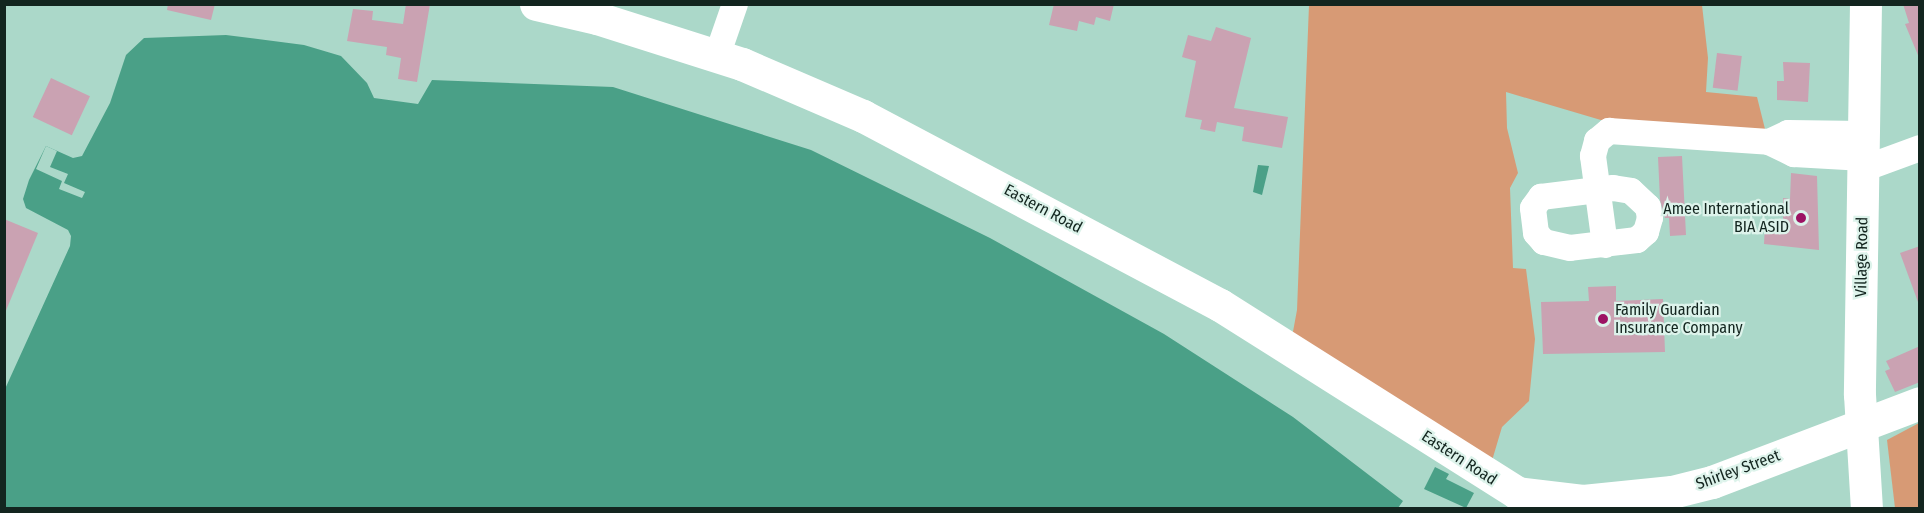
<!DOCTYPE html>
<html>
<head>
<meta charset="utf-8">
<style>
  body { margin:0 }
  #map { position:relative; width:1924px; height:513px; overflow:hidden; background:#abd8c9; font-family:"Fira Sans Condensed",sans-serif }
  div>[style] { position:absolute }
  .green>* { inset:0; background:#d79a75 }
  .water>* { inset:0; background:#4aa087 }
  .pier>* { inset:0; background:#abd8c9 }
  .building>* { inset:0; background:#caa2b2; transform-origin:0 0 }
  .minor>* { height:26px; margin:-13px; padding:0 13px; transform-origin:13px; border-radius:13px; background:#fff }
  .major>* { height:32px; margin:-16px; padding:0 16px; transform-origin:16px; border-radius:16px; background:#fff }
  .highway>* { height:33px; margin:-16.5px; padding:0 16.5px; transform-origin:16.5px; border-radius:16.5px; background:#fff }
  .dots>* { width:16px; height:16px; translate:-50% -50%; box-sizing:border-box; border:3px solid #ddf3eb; border-radius:50% }
  span { translate:-50% -50%; white-space:nowrap; text-align:center; line-height:1.15; -webkit-text-stroke:4.5px #ddf3eb; paint-order:stroke }
  .street-label { font-size:16px; color:#13251f }
  .poi-label { font-size:16px; color:#13251f }
  .right { translate:-100% -50%; text-align:right }
  .left { translate:0 -50%; text-align:left }
  .frame { position:absolute; inset:0; border:6px solid #13251f; pointer-events:none }
</style>
</head>
<body>
<div id="map">
  <div class="green">
    <div style="clip-path:polygon(1309px 5px,1702px 5px,1708px 58px,1706px 92px,1757px 97px,1766px 133px,1611px 123px,1506px 92px,1507px 128px,1518px 173px,1510px 188px,1513px 268px,1526px 269px,1535px 339px,1529px 401px,1502px 427px,1491px 464px,1292px 337px,1297px 310px)"></div>
    <div style="clip-path:polygon(1919px 423px,1919px 508px,1895px 508px,1887px 440px)"></div>
  </div>
  <div class="water">
    <div style="clip-path:polygon(226px 35px,304px 45px,341px 56px,367px 83px,374px 98px,418px 104px,432px 80px,613px 87px,811px 150px,990px 238px,1164px 334px,1293px 417px,1403px 501px,1398px 508px,5px 508px,5px 389px,70px 246px,71px 236px,68px 230px,26px 208px,23px 199px,29px 180px,46px 146px,73px 158px,82px 156px,110px 103px,126px 55px,144px 38px)"></div>
    <div style="clip-path:polygon(1258px 165px,1269px 166px,1262px 195px,1253px 192px)"></div>
    <div style="clip-path:polygon(1435px 467px,1449px 474px,1446px 479px,1474px 493px,1466px 508px,1424px 489px)"></div>
  </div>
  <div class="pier">
    <div style="clip-path:polygon(46px 146px,57px 151px,50px 167px,68px 174px,64px 183px,85px 192px,82px 198px,59px 189px,62px 181px,36px 169px)"></div>
  </div>
  <div class="building">
    <div style="clip-path:polygon(168px 4px,215px 4px,211px 20px,167px 10px)"></div>
    <div style="clip-path:polygon(406px 4px,430px 4px,417px 82px,398px 79px,401px 58px,386px 55px,387px 47px,347px 41px,353px 9px,373px 11px,372px 20px,403px 24px)"></div>
    <div style="clip-path:polygon(1054px 4px,1114px 4px,1110px 21px,1096px 17px,1094px 25px,1079px 21px,1077px 31px,1049px 25px)"></div>
    <div style="clip-path:polygon(1903px 4px,1920px 4px,1920px 60px,1905px 24px,1909px 23px)"></div>
    <div style="clip-path:polygon(1216px 27px,1251px 38px,1234px 108px,1288px 117px,1282px 148px,1242px 141px,1244px 127px,1217px 122px,1215px 132px,1200px 129px,1202px 120px,1185px 117px,1196px 61px,1182px 57px,1188px 35px,1211px 41px)"></div>
    <div style="left:1717px;top:53px;width:25px;height:35px;rotate:7deg"></div>
    <div style="clip-path:polygon(1783px 62px,1810px 63px,1808px 102px,1777px 100px,1777px 81px,1784px 81px)"></div>
    <div style="left:51px;top:78px;width:43px;height:43px;rotate:25deg"></div>
    <div style="clip-path:polygon(1682px 156px,1686px 235px,1670px 236px,1669px 218px,1665px 218px,1660px 200px,1658px 157px)"></div>
    <div style="clip-path:polygon(1791px 173px,1817px 176px,1819px 250px,1764px 244px,1765px 225px,1783px 228px,1783px 198px,1790px 199px)"></div>
    <div style="clip-path:polygon(4px 219px,38px 233px,5px 313px,4px 313px)"></div>
    <div style="clip-path:polygon(1920px 246px,1920px 302px,1918px 302px,1900px 253px)"></div>
    <div style="clip-path:polygon(1616px 286px,1616px 301px,1663px 299px,1665px 352px,1543px 354px,1541px 302px,1589px 301px,1588px 287px)"></div>
    <div style="clip-path:polygon(1920px 346px,1920px 382px,1895px 392px,1885px 371px,1890px 369px,1886px 361px)"></div>
  </div>
  <div class="minor">
    <div style="left:717px;top:56px;width:55px;rotate:-70.9deg"></div>
    <div style="left:1769px;top:142px;width:28px;rotate:26deg"></div>
    <div style="left:1794px;top:154px;width:70px;rotate:3.3deg"></div>
    <div style="left:1863px;top:169px;width:61px;rotate:-20.2deg"></div>
    <div style="left:1613px;top:188px;width:18px;rotate:9deg"></div>
    <div style="left:1631px;top:191px;width:23px;rotate:43deg"></div>
    <div style="left:1648px;top:207px;width:11px;rotate:80deg"></div>
    <div style="left:1650px;top:218px;width:15px;rotate:106deg"></div>
    <div style="left:1646px;top:232px;width:12px;rotate:138deg"></div>
    <div style="left:1637px;top:240px;width:67px;rotate:173.2deg"></div>
    <div style="left:1570px;top:248px;width:27px;rotate:-167deg"></div>
    <div style="left:1544px;top:242px;width:12px;rotate:-132deg"></div>
    <div style="left:1536px;top:233px;width:25px;rotate:-97deg"></div>
    <div style="left:1533px;top:208px;width:14px;rotate:-54deg"></div>
    <div style="left:1541px;top:197px;width:73px;rotate:-7.1deg"></div>
    <div style="left:1605px;top:245px;width:90px;rotate:-97.7deg"></div>
    <div style="left:1593px;top:156px;width:16px;rotate:-75deg"></div>
    <div style="left:1597px;top:141px;width:16px;rotate:-40deg"></div>
    <div style="left:1609px;top:131px;width:160px;rotate:3.9deg"></div>
    <div style="left:1769px;top:142px;width:21px;rotate:-25deg"></div>
    <div style="left:1788px;top:133px;width:76px;rotate:0.8deg"></div>
  </div>
  <div class="major">
    <div style="left:1866px;top:4px;width:391px;rotate:90.9deg"></div>
    <div style="left:1860px;top:395px;width:113px;rotate:86.5deg"></div>
  </div>
  <div class="highway">
    <div style="left:536px;top:4px;width:63px;rotate:12.9deg"></div>
    <div style="left:597px;top:18px;width:152px;rotate:17.6deg"></div>
    <div style="left:742px;top:64px;width:132px;rotate:23.3deg"></div>
    <div style="left:863px;top:116px;width:404px;rotate:27.9deg"></div>
    <div style="left:1220px;top:305px;width:380px;rotate:32.3deg"></div>
    <div style="left:1517px;top:493px;width:66px;rotate:6.9deg"></div>
    <div style="left:1583px;top:501px;width:89px;rotate:-5.8deg"></div>
    <div style="left:1672px;top:492px;width:41px;rotate:-14deg"></div>
    <div style="left:1712px;top:482px;width:222px;rotate:-20.8deg"></div>
  </div>
  <div class="dots">
    <div style="left:1801px;top:218px;background:#9c1363"></div>
    <div style="left:1603px;top:319px;background:#9c1363"></div>
  </div>
  <div class="street-label">
    <span style="left:1043px;top:209px;rotate:28deg">Eastern Road</span>
    <span style="left:1862px;top:257px;rotate:-89deg">Village Road</span>
    <span style="left:1459px;top:458px;rotate:33deg">Eastern Road</span>
    <span style="left:1738px;top:470px;rotate:-20deg">Shirley Street</span>
  </div>
  <div class="poi-label">
    <span class="right" style="left:1789px;top:218px">Amee International<br>BIA ASID</span>
    <span class="left" style="left:1615px;top:319px">Family Guardian<br>Insurance Company</span>
  </div>
  <div class="frame"></div>
</div>
</body>
</html>
